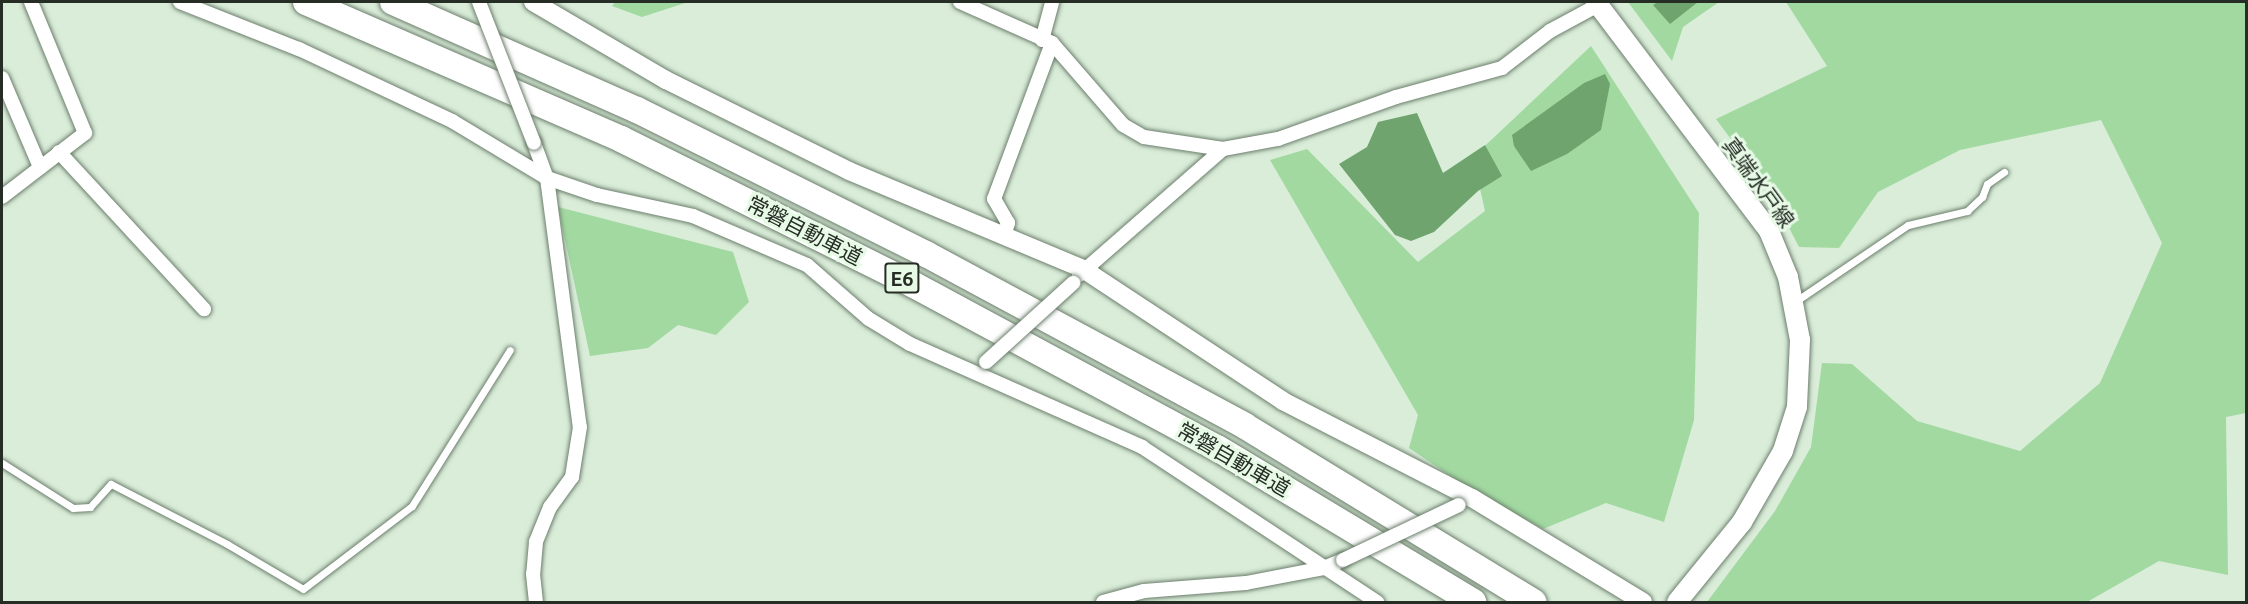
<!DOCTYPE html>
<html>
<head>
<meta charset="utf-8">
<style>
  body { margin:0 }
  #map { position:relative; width:2248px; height:604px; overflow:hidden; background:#d9edd9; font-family:Ubuntu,"Noto Sans JP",sans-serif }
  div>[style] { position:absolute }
  .green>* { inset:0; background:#a2d9a1 }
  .water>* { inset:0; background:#6fa46e }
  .roads { filter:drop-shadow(0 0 2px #6c7e6c) drop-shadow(0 0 2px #6c7e6c) }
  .service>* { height:7px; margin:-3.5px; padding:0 3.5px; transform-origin:3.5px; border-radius:3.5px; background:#fff }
  .minor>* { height:14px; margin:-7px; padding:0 7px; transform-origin:7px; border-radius:7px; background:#fff }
  .tertiary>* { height:18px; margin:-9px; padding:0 9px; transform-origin:9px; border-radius:9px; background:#fff }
  .secondary>* { height:20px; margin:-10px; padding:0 10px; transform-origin:10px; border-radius:10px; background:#fff }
  .motorway>* { height:26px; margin:-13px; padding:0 13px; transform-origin:13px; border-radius:13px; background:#fff }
  .bridges { filter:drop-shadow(0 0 2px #6c7e6c) drop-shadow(0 0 2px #6c7e6c) }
  .minor-bridge>* { height:14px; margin:-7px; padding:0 7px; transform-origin:7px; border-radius:7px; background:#fff }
  span { translate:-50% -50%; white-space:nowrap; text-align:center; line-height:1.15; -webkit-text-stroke:6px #e7fae6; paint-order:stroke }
  .shield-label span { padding:2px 4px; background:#e7fae6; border:2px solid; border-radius:4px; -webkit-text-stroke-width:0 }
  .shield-label { font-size:20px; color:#262d25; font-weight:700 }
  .street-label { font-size:21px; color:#262d25 }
  .frame { position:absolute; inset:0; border:3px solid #262d25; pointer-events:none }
</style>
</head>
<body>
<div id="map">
  <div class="green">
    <div style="clip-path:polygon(615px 2px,688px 2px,642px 17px,612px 6px)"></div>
    <div style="clip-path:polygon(1628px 2px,1719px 2px,1683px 27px,1672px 61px)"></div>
    <div style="clip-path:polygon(1786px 2px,2246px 2px,2246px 413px,2226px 417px,2228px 575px,2159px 561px,2087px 602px,1707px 602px,1775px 511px,1811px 447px,1822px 363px,1852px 364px,1917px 421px,2020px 451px,2100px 383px,2162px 243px,2101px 120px,1960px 150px,1878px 192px,1839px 248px,1799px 247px,1772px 195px,1716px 119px,1827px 66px)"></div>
    <div style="clip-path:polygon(1591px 46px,1699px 213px,1694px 420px,1664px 522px,1606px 503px,1543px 529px,1470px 489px,1409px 448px,1418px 415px,1270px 160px,1307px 149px,1418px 262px,1485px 211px,1473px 157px)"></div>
    <div style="clip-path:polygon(558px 207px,733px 252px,749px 302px,716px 335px,678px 325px,648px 348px,590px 356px)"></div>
  </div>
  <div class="water">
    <div style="clip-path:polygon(1658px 2px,1698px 2px,1670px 24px,1653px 5px)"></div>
    <div style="clip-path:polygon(1605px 74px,1610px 84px,1601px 130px,1567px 154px,1531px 171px,1514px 146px,1512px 135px,1584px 83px)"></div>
    <div style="clip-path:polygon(1417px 113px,1443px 173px,1485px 145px,1502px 176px,1478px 191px,1434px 232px,1411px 241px,1395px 235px,1339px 164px,1367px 147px,1378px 122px)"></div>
  </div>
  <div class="roads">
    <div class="service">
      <div style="left:1796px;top:301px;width:135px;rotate:-34.2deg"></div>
      <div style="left:1908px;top:225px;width:61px;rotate:-13.3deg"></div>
      <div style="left:1967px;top:211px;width:21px;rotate:-43deg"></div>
      <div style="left:1982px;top:197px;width:14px;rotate:-69deg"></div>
      <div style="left:1987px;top:184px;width:21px;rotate:-35deg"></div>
      <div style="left:2px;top:463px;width:84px;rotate:32.4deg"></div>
      <div style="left:73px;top:508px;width:17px;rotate:-3deg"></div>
      <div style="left:90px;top:507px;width:31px;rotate:-48deg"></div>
      <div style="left:111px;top:484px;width:131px;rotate:27.3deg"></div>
      <div style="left:227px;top:544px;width:88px;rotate:30.6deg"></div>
      <div style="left:303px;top:589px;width:137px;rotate:-37.3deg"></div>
      <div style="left:412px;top:506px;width:184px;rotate:-57.9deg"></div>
    </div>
    <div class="minor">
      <div style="left:180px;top:2px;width:128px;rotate:21.6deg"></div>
      <div style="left:299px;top:49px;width:169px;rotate:25.2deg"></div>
      <div style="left:452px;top:121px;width:111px;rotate:31deg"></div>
      <div style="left:547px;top:178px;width:53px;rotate:18.8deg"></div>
      <div style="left:597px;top:195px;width:98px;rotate:12.3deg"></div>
      <div style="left:693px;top:216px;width:124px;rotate:23.3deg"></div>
      <div style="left:807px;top:265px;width:82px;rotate:41.1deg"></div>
      <div style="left:869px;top:319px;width:48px;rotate:31.4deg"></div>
      <div style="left:910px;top:344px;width:254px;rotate:23.9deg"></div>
      <div style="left:1142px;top:447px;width:282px;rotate:33.4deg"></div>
      <div style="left:960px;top:2px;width:101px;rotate:24deg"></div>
      <div style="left:1052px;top:43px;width:108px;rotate:49.1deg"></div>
      <div style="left:1123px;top:125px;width:24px;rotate:30deg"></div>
      <div style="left:1144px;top:137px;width:80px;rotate:8.6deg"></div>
      <div style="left:1042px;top:40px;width:39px;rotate:-75deg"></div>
      <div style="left:2px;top:78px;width:97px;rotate:66.9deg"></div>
      <div style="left:534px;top:143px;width:37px;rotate:70deg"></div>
      <div style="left:547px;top:178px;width:251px;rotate:82.5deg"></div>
      <div style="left:580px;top:427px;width:51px;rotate:99.1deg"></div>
      <div style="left:572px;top:477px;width:37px;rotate:126deg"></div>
      <div style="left:550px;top:507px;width:38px;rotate:112deg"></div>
      <div style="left:536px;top:542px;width:32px;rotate:95deg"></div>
      <div style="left:533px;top:574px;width:28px;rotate:84deg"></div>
      <div style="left:59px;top:152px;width:214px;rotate:47.3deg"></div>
      <div style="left:2px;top:197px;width:105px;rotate:-37.6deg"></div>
      <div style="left:85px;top:133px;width:142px;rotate:-112.4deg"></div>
      <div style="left:1004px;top:236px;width:14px;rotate:-73deg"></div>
      <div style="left:1008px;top:223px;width:28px;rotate:-120deg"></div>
      <div style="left:994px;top:199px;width:166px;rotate:-69.6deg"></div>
      <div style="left:1079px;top:275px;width:191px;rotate:-41.2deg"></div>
      <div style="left:1223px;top:149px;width:56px;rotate:-10.3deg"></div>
      <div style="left:1278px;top:139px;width:125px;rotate:-19.6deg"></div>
      <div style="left:1396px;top:97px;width:110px;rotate:-15.3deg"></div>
      <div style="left:1502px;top:68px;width:61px;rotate:-37.6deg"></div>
      <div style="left:1550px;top:31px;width:55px;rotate:-28.4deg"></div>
      <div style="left:1103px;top:602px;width:42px;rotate:-15deg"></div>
      <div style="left:1144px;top:591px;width:102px;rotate:-4.5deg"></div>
      <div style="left:1246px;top:583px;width:79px;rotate:-10.9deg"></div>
      <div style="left:1324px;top:568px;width:21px;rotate:-23deg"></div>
    </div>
    <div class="tertiary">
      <div style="left:533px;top:2px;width:154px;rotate:30.4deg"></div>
      <div style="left:666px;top:80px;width:204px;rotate:26.4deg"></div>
      <div style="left:849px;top:171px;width:254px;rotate:22.7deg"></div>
      <div style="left:1083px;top:269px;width:240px;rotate:33.4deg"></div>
      <div style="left:1283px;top:401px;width:212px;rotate:27.2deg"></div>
      <div style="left:1472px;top:498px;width:200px;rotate:31.3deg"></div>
    </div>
    <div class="secondary">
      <div style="left:1596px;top:2px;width:287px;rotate:52.9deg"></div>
      <div style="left:1769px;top:231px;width:50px;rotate:67.6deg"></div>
      <div style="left:1788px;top:277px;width:64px;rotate:79.2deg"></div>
      <div style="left:1800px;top:340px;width:67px;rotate:92.6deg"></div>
      <div style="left:1797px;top:407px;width:46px;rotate:107.7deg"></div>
      <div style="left:1783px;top:451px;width:82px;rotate:120deg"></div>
      <div style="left:1742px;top:522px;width:103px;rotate:129.1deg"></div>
    </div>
    <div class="motorway">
      <div style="left:306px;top:2px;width:344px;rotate:23.5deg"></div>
      <div style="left:621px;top:139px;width:327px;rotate:26.5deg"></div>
      <div style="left:914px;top:285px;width:344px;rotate:28.3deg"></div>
      <div style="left:1217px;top:448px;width:299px;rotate:31deg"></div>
      <div style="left:393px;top:2px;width:267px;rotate:23.9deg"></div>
      <div style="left:637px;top:110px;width:323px;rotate:26.5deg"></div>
      <div style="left:926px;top:254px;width:362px;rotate:28.3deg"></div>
      <div style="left:1245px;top:426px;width:338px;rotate:31.4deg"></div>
    </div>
  </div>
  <div class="bridges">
    <div class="minor-bridge">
      <div style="left:479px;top:2px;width:151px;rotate:68.7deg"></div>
      <div style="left:986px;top:362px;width:118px;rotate:-42.2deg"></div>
      <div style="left:1343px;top:560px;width:128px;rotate:-25.4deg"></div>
    </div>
  </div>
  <div class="shield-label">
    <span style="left:902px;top:278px">E6</span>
  </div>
  <div class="street-label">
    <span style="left:1759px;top:182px;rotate:54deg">真端水戸線</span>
    <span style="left:805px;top:230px;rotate:27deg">常磐自動車道</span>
    <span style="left:1234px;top:459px;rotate:30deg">常磐自動車道</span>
  </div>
  <div class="frame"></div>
</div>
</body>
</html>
